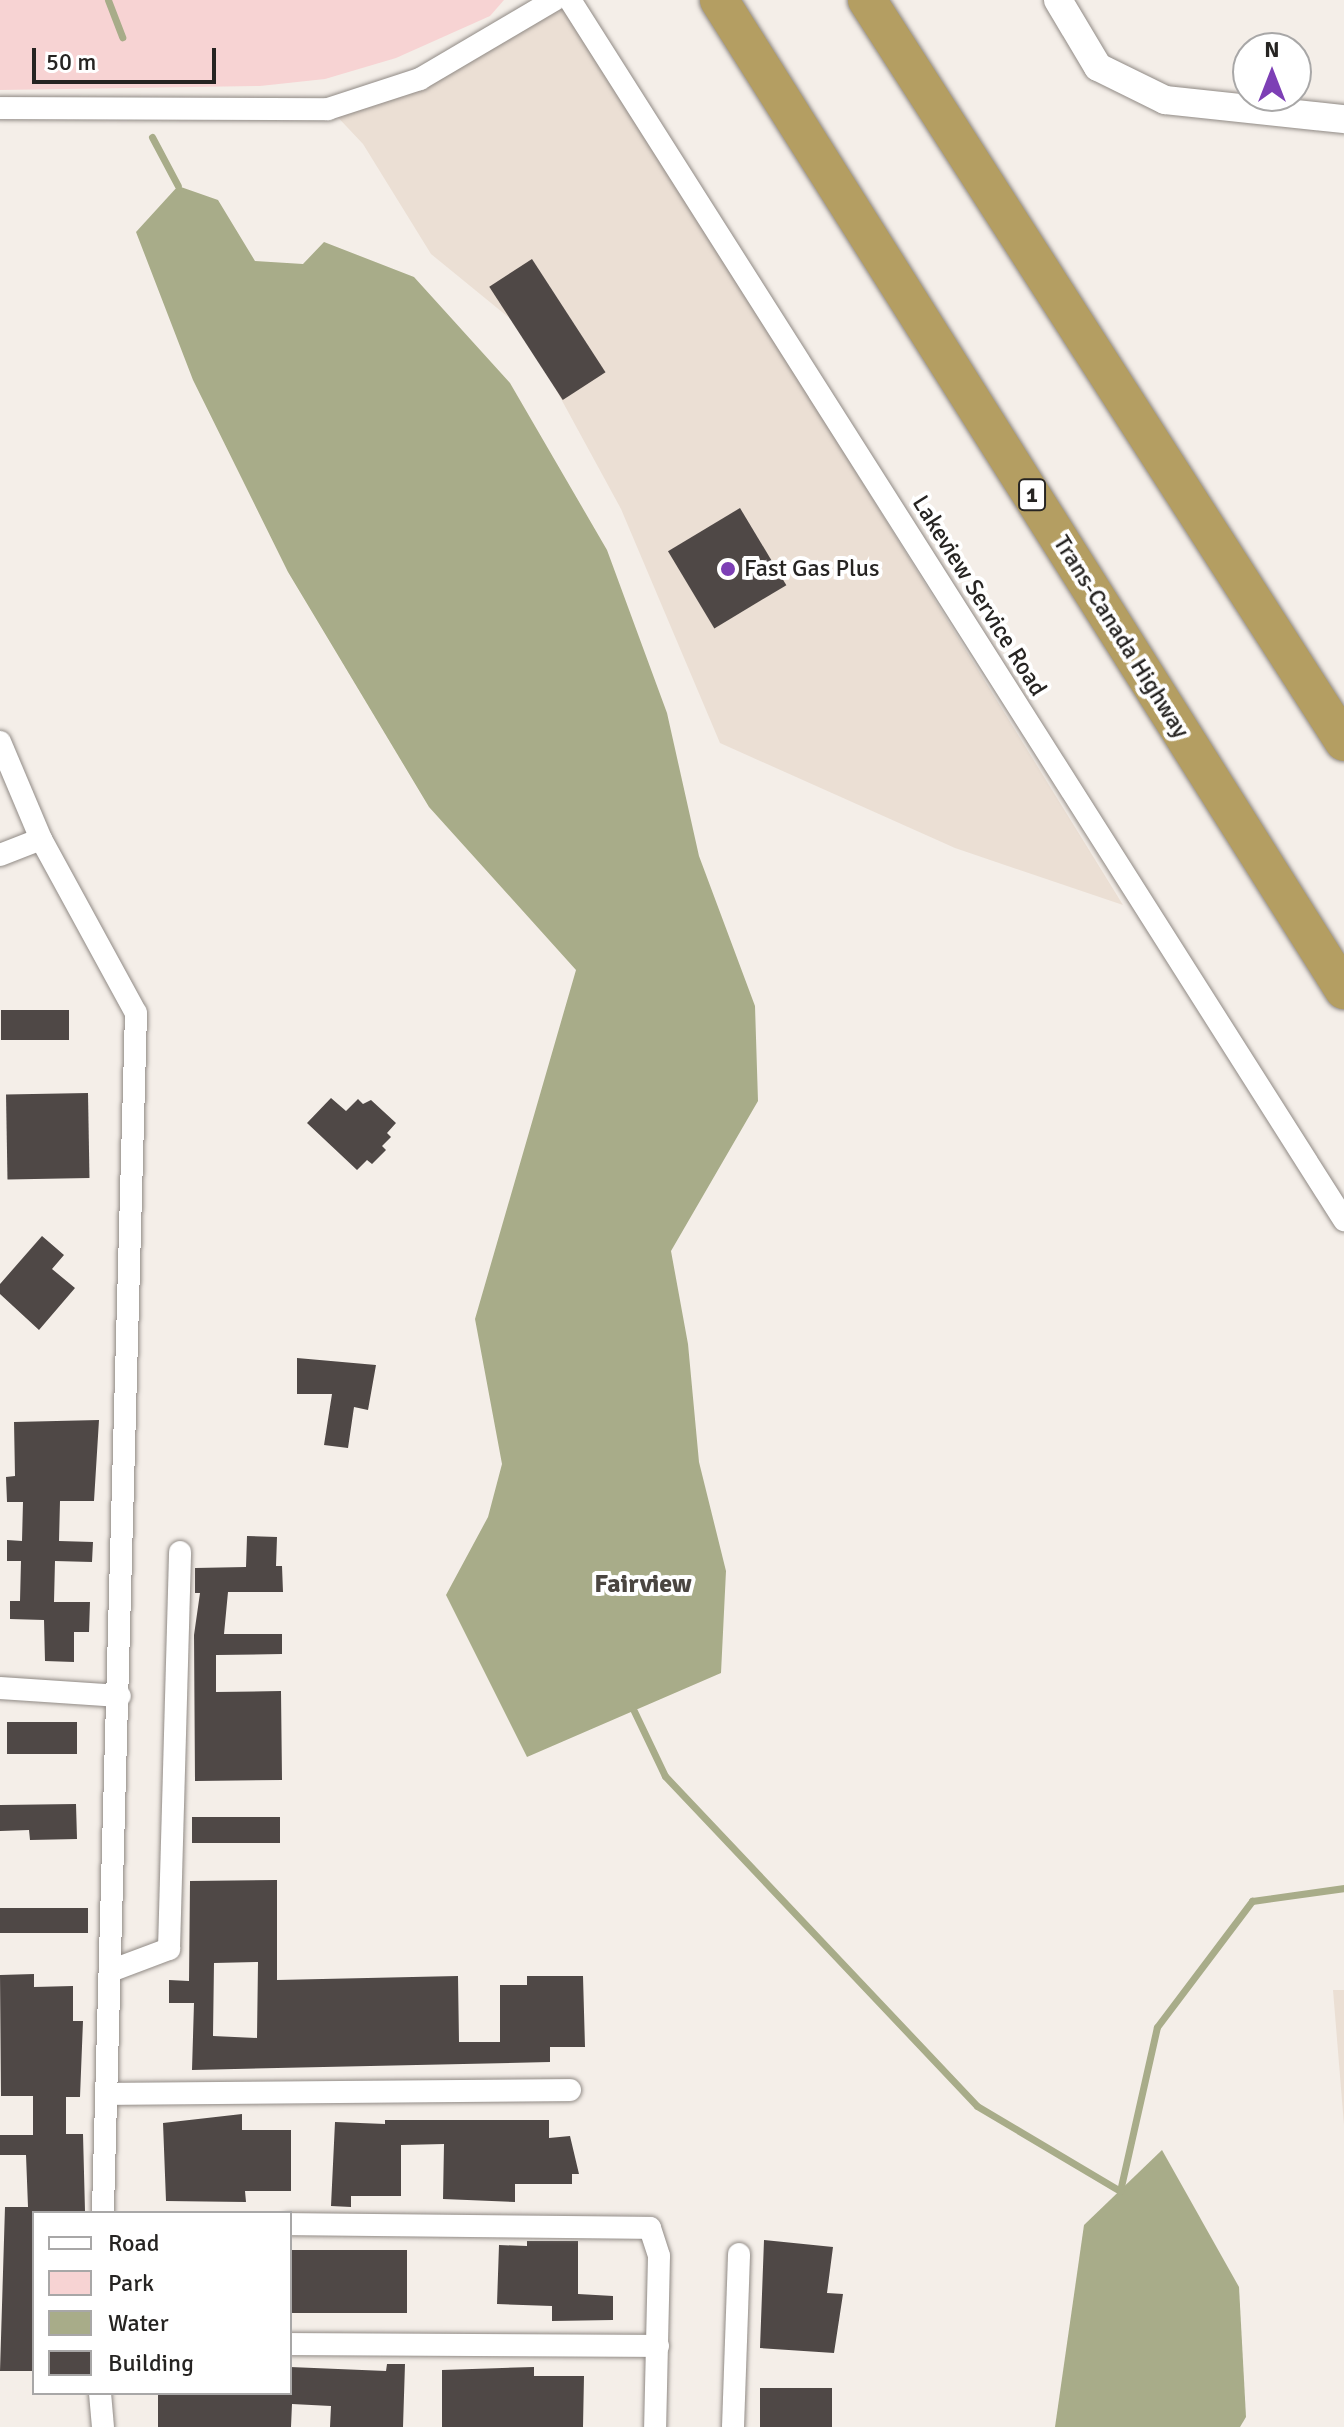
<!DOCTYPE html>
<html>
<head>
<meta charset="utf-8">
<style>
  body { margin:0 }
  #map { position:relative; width:1344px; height:2427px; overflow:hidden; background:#f4eee8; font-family:Signika,sans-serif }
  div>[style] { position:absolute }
  .built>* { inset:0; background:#ebdfd4 }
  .green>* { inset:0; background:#f7d3d3 }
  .water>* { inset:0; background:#a8ac89 }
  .stream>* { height:7px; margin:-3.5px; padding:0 3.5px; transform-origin:3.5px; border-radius:3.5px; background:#a8ac89 }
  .building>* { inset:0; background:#4f4846; transform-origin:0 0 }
  .roads { filter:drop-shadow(0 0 2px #908a85) drop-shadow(0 0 2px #908a85) }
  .minor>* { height:22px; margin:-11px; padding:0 11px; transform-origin:11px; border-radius:11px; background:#fff }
  .tertiary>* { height:28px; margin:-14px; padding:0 14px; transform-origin:14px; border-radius:14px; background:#fff }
  .trunk>* { height:38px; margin:-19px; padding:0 19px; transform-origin:19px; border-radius:19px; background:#b49e62 }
  .dots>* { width:22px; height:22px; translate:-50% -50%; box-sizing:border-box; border:4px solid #fff; border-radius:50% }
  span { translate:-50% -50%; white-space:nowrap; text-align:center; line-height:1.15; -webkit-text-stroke:8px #fff; paint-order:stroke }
  .shield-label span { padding:2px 6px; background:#fff; border:2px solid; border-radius:6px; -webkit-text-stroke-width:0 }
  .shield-label { font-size:22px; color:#262422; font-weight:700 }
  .poi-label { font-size:24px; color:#262422 }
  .left { translate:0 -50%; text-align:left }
  .street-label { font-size:24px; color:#262422 }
  .neighbourhood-label { font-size:26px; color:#4a4540; font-weight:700 }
  .legend { position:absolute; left:32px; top:2211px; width:260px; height:184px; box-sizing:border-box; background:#fff; border:2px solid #a8a7a7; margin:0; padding:10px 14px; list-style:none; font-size:24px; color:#262422 }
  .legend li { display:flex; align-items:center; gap:16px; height:40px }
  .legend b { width:40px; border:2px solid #a8a7a7 }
  .north { position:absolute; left:1232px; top:32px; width:80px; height:80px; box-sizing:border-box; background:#fff; border:2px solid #a8a7a7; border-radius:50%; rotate:0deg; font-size:22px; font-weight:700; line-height:32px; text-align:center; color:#262422 }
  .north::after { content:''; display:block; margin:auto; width:28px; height:36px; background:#7d3fb5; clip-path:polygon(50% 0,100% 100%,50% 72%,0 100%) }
  .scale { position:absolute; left:32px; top:48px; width:184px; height:36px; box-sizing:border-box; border:4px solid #262422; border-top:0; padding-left:10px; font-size:24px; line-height:28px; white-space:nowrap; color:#262422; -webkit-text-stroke:6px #fff; paint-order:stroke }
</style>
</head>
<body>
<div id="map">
  <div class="built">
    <div style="clip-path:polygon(565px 0,1123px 905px,955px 848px,720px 743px,621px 509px,523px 329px,431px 254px,363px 144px,331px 110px)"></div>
    <div style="clip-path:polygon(1333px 1990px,1344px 1990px,1344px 2125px)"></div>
  </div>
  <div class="green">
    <div style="clip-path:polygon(0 0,504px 0,490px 16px,396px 58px,325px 79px,260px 86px,0 90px)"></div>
  </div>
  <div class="water">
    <div style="clip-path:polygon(178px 186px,218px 200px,255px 261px,303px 264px,324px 242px,414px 277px,510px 383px,607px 550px,667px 713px,699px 856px,755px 1006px,758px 1101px,671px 1251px,688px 1344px,699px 1462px,726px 1571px,721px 1673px,527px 1757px,446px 1595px,488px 1517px,502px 1464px,475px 1319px,576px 970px,429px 807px,288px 572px,193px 380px,136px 232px)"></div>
    <div style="clip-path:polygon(1162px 2150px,1239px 2287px,1246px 2417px,1240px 2427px,1055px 2427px,1084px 2225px)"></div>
  </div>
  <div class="stream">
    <div style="left:108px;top:0;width:40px;rotate:69deg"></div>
    <div style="left:152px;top:137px;width:55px;rotate:62deg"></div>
    <div style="left:634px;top:1711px;width:72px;rotate:64.5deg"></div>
    <div style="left:665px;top:1776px;width:454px;rotate:46.6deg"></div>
    <div style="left:977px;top:2106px;width:166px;rotate:30.7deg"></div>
    <div style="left:1120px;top:2191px;width:168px;rotate:-77.3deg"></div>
    <div style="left:1157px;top:2027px;width:158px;rotate:-53deg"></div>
    <div style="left:1252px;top:1901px;width:93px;rotate:-8deg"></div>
  </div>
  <div class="building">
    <div style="left:532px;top:259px;width:135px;height:51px;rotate:57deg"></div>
    <div style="left:740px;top:508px;width:90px;height:84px;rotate:59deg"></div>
    <div style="left:69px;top:1010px;width:30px;height:68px;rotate:90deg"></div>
    <div style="left:88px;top:1093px;width:85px;height:82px;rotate:89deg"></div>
    <div style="clip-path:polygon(331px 1098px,346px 1111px,358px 1099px,363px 1104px,371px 1100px,396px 1123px,387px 1133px,391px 1137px,382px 1146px,386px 1150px,372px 1164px,367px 1160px,357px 1170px,307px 1123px)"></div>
    <div style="clip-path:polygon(42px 1236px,64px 1255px,52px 1269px,75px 1288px,39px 1330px,0 1294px,0 1284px)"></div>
    <div style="clip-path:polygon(297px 1358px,376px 1365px,368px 1410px,354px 1407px,348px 1448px,324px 1445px,332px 1394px,297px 1394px)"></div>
    <div style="clip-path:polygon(99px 1420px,94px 1501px,60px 1501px,59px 1541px,93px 1542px,92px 1562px,55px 1561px,54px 1602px,90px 1602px,89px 1632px,74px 1632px,74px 1662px,45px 1661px,44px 1620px,10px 1619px,10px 1601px,20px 1601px,21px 1561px,7px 1561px,7px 1540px,22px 1541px,23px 1502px,7px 1502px,6px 1477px,15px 1476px,14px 1422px)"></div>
    <div style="clip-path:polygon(247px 1536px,277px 1537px,276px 1566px,282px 1566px,283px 1592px,228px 1592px,224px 1634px,282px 1634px,282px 1654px,216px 1655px,216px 1692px,281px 1691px,282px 1780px,195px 1781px,194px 1635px,200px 1593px,195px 1593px,195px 1568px,246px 1567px)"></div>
    <div style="left:7px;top:1722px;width:70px;height:32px"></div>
    <div style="clip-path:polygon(76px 1804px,77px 1839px,30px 1840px,29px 1830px,0 1831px,0 1805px)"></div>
    <div style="left:280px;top:1817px;width:26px;height:88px;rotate:90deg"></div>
    <div style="clip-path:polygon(evenodd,277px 1880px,277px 1980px,458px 1976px,459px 2042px,500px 2042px,500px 1985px,527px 1985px,527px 1976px,583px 1976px,585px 2047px,550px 2047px,550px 2062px,192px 2070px,194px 2003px,169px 2003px,169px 1980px,189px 1981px,190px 1881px,277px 1880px,258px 1962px,257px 2038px,213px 2036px,214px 1963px,258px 1962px)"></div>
    <div style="left:88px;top:1908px;width:25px;height:88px;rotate:90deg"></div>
    <div style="clip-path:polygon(34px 1974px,34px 1987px,73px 1986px,73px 2021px,83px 2021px,80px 2097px,66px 2097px,66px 2134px,83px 2134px,85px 2211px,34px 2213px,34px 2371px,0 2371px,5px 2207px,28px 2207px,26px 2155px,0 2155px,0 2135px,33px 2135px,33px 2096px,1px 2096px,0 1975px)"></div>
    <div style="clip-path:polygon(242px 2114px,242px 2130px,291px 2130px,291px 2191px,245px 2191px,246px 2202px,166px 2201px,163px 2123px)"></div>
    <div style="clip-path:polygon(385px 2120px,549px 2120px,549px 2138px,570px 2136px,579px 2174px,572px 2174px,572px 2184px,515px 2184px,515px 2202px,443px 2199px,444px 2144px,401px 2145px,401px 2196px,351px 2196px,351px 2207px,331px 2206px,335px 2122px,385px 2124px)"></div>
    <div style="clip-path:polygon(764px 2240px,833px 2247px,827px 2293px,843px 2294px,834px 2353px,760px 2348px)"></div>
    <div style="clip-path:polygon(527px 2241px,578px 2241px,578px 2294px,613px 2296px,613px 2320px,552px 2321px,552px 2306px,497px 2304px,499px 2245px,527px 2246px)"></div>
    <div style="left:290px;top:2250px;width:117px;height:63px"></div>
    <div style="clip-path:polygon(387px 2364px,405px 2364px,403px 2427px,330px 2427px,331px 2406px,292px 2404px,291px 2427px,158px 2427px,158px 2393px,290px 2393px,290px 2367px,386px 2371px)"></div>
    <div style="clip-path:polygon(534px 2367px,534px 2376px,584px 2376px,583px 2427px,442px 2427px,442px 2370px)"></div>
    <div style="left:760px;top:2388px;width:72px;height:39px"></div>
  </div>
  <div class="roads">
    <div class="minor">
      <div style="left:570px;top:0;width:1445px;rotate:57.61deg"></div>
      <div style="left:0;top:108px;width:328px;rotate:0.2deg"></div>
      <div style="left:328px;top:109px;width:97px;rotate:-18.1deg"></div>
      <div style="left:420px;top:79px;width:156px;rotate:-30.5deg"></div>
      <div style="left:0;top:742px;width:105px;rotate:67.1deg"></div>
      <div style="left:41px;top:839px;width:198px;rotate:61.4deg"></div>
      <div style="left:136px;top:1013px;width:1200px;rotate:91.58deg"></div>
      <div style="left:0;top:855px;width:44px;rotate:-21.3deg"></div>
      <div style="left:0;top:1688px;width:120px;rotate:3.8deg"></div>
      <div style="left:113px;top:1970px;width:60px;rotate:-20.6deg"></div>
      <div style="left:169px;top:1949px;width:397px;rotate:-88.4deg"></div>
      <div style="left:109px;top:2094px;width:461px;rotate:-0.5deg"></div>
      <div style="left:290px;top:2224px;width:360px;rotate:0.6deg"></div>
      <div style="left:650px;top:2228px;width:29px;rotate:72deg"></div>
      <div style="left:659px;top:2256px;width:171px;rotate:91.3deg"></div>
      <div style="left:290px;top:2344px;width:368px;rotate:0.3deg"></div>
      <div style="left:100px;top:2393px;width:34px;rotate:85deg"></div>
      <div style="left:733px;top:2427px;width:173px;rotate:-88deg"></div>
    </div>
    <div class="tertiary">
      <div style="left:1058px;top:0;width:78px;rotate:59.2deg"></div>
      <div style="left:1098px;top:67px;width:75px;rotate:26.2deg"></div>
      <div style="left:1165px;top:100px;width:180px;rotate:6.1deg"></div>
    </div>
    <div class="trunk">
      <div style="left:719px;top:0;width:1171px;rotate:57.74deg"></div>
      <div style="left:867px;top:0;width:882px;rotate:57.26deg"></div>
    </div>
  </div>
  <div class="dots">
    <div style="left:728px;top:569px;background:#7d3fb5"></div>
  </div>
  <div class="shield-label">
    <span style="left:1032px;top:495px">1</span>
  </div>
  <div class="poi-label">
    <span class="left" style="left:744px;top:569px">Fast Gas Plus</span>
  </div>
  <div class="street-label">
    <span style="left:979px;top:596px;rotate:58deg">Lakeview Service Road</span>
    <span style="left:1121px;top:637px;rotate:58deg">Trans-Canada Highway</span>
  </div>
  <div class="neighbourhood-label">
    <span style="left:643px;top:1585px">Fairview</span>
  </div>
  <ul class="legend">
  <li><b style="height:10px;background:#fff"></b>Road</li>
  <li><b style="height:22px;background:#f7d3d3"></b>Park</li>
  <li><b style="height:22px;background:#a8ac89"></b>Water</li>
  <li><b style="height:22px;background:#4f4846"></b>Building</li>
  </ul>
  <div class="north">N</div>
  <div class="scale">50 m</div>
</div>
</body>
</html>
